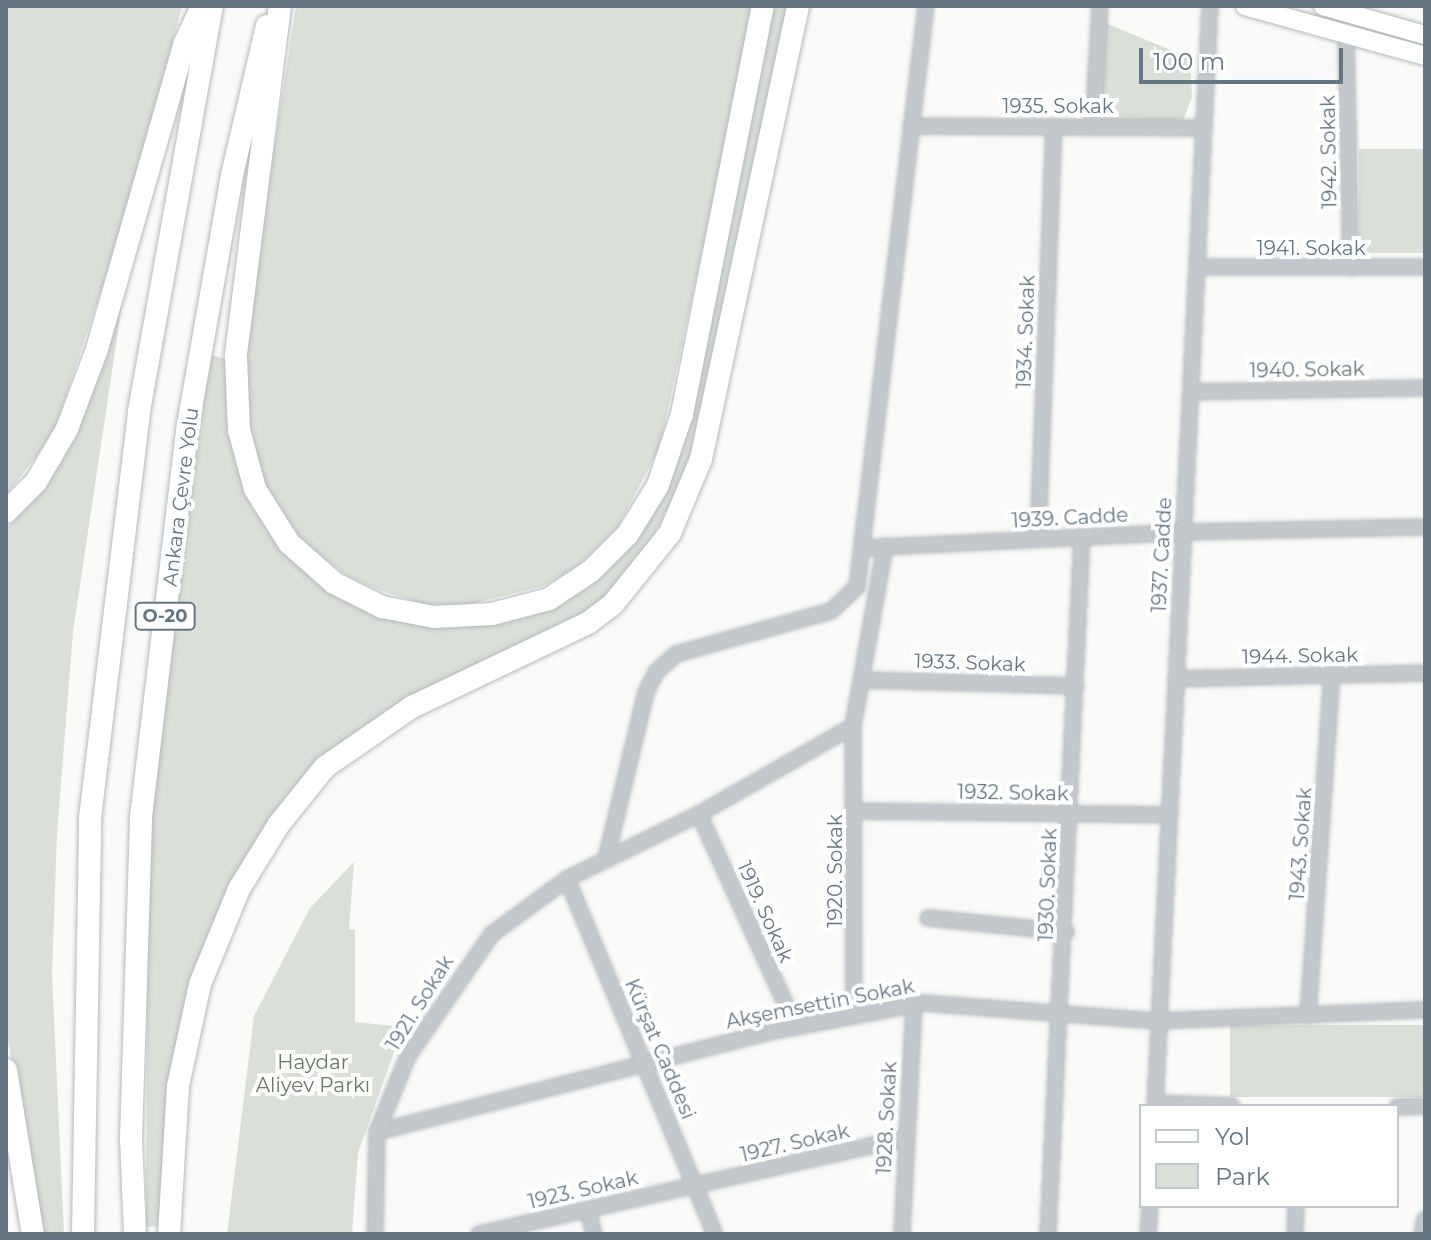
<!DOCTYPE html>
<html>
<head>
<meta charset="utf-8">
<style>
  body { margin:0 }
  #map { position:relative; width:1431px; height:1240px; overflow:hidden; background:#fafaf8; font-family:Montserrat,sans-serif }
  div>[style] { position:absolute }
  .green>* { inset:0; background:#dadfd7; transform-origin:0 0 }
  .roads { filter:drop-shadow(0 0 2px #b5babe) drop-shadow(0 0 2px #b5babe) }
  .minor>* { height:14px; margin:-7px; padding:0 7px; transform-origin:7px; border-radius:7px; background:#c3c8cc }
  .major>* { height:18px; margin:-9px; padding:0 9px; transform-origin:9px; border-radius:9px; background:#fff }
  .highway>* { height:22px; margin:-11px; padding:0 11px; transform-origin:11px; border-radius:11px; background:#fff }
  span { translate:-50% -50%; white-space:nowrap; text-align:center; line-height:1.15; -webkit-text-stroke:8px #fff; paint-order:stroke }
  .shield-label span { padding:2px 6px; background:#fff; border:2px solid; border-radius:6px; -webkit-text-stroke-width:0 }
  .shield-label { font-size:18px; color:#657683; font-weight:700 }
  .street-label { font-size:20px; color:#657683 }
  .park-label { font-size:20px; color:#687a64 }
  .frame { position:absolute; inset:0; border:8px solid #657683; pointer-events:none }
  .legend { position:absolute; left:1139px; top:1104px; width:260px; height:104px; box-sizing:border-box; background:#fff; border:2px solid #c1c8cd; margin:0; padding:10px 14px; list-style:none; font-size:24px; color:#657683 }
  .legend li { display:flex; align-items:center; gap:16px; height:40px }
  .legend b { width:40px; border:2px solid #c1c8cd }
  .scale { position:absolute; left:1139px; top:48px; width:204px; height:36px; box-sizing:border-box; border:4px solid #657683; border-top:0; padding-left:10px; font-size:24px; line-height:28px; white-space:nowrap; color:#657683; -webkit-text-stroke:6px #fff; paint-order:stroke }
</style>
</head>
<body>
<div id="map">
  <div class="green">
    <div style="clip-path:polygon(6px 6px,182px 6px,136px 185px,53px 435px,6px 495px)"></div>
    <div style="clip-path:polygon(296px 6px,755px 6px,660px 446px,618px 527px,576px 568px,543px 586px,467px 605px,424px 604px,376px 589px,347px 576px,298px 539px,255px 478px,239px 379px)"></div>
    <div style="clip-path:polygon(771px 6px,792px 6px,692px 460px,645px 553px,606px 601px,295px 789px,223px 904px,161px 1226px,146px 1227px,148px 836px,194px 458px,212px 355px,225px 359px,228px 429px,253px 509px,283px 546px,379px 609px,551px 603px,659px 487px)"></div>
    <div style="clip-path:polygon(1103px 22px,1190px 58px,1192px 97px,1182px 123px,1097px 122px)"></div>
    <div style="left:1425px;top:149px;width:104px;height:66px;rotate:90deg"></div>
    <div style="clip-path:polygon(124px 291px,73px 632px,57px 834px,52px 975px,64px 1234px,40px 1234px,6px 1028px,6px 529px,38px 496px,71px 442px)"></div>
    <div style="clip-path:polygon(354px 862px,349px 929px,355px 930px,355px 1022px,403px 1027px,358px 1153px,352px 1234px,227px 1234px,254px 1016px,310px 908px)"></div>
    <div style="left:1425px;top:1025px;width:72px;height:195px;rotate:90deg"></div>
  </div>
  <div class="roads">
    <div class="minor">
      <div style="left:1346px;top:34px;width:234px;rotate:88.8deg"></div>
      <div style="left:911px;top:126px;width:293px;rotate:0.4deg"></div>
      <div style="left:1093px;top:127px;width:121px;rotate:-86.7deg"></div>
      <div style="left:1197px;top:267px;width:228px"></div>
      <div style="left:1191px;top:392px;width:234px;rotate:-1deg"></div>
      <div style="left:1038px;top:539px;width:413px;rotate:-87.8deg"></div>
      <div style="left:862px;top:548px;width:322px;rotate:-2.8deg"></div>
      <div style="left:1184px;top:532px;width:241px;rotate:-1.2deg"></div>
      <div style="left:1176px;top:679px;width:249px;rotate:-1.4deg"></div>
      <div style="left:862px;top:680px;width:214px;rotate:1.6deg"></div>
      <div style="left:855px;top:811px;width:314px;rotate:0.7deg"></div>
      <div style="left:699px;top:814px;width:234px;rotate:65.5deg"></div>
      <div style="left:606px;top:859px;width:172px;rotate:-76.5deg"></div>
      <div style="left:646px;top:692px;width:22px;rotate:-63deg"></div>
      <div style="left:656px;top:672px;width:27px;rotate:-42deg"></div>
      <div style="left:676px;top:654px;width:161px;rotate:-15.5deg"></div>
      <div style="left:831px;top:611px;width:35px;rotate:-43deg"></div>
      <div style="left:857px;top:587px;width:585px;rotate:-83.23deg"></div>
      <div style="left:567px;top:879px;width:385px;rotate:67.4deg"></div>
      <div style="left:928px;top:918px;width:139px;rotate:5.8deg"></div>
      <div style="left:854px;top:1016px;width:290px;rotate:-90.2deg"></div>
      <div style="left:853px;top:726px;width:183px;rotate:-79.9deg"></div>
      <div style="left:1308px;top:1016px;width:342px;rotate:-86deg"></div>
      <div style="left:1155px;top:1103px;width:77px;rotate:2.2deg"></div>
      <div style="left:1155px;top:1106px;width:1101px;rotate:-87.14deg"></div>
      <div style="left:1397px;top:1107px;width:28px;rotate:-2deg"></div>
      <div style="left:377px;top:1132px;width:404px;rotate:-14.3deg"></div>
      <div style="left:768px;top:1032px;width:158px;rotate:-10.6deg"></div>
      <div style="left:923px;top:1003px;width:237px;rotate:4.4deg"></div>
      <div style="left:1159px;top:1021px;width:266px;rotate:-2.4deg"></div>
      <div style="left:588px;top:1210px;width:25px;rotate:76deg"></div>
      <div style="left:375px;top:1234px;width:102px;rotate:-88.9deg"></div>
      <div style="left:377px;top:1132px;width:82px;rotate:-67.8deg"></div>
      <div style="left:408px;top:1056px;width:148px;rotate:-55.5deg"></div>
      <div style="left:492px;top:934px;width:93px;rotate:-36.3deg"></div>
      <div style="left:567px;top:879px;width:147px;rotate:-26.2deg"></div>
      <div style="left:699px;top:814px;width:177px;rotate:-29.7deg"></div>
      <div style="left:479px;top:1234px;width:437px;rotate:-12.7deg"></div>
      <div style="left:902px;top:1234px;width:230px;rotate:-87deg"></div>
      <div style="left:1048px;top:1234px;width:698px;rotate:-87.21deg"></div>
      <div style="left:1148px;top:1234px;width:28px;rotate:-86deg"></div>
      <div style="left:1295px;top:1234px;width:28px;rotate:-88deg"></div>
      <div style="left:1422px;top:1234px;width:15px;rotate:-79deg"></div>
    </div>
    <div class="major">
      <div style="left:1245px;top:6px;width:187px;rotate:15.5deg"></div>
      <div style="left:1323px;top:6px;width:106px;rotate:15.9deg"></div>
    </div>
    <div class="highway">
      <div style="left:280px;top:6px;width:353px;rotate:97.2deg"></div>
      <div style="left:236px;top:356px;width:74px;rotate:87.7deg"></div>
      <div style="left:239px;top:430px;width:61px;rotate:74.8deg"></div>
      <div style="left:255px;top:489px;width:64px;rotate:57.8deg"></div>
      <div style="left:289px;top:543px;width:60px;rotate:41.6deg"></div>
      <div style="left:334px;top:583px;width:54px;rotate:26.6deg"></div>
      <div style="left:382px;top:607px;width:53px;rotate:10.9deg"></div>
      <div style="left:434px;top:617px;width:58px;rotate:-3deg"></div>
      <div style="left:492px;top:614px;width:59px;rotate:-14.7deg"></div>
      <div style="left:549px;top:599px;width:50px;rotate:-33.7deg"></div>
      <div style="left:591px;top:571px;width:52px;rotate:-45deg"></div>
      <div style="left:628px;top:534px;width:57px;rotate:-58.5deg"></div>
      <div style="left:658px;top:485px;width:75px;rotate:-71.3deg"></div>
      <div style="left:682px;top:414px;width:416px;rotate:-78.8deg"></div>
      <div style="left:6px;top:512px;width:42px;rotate:-45deg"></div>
      <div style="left:36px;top:482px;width:61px;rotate:-59.7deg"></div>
      <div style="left:67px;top:429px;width:85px;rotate:-69.4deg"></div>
      <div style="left:97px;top:349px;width:316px;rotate:-74deg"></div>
      <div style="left:184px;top:45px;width:43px;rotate:-65.2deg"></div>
      <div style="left:6px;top:1070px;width:166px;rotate:80.7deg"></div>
      <div style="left:83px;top:1234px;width:416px;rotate:-89deg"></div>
      <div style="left:90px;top:818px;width:410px;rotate:-83.1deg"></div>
      <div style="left:139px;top:411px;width:412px;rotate:-79.8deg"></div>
      <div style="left:135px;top:1234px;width:95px;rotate:-92.4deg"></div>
      <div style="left:131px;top:1139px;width:322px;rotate:-88.2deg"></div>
      <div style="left:141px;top:817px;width:395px;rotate:-83.2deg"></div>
      <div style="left:188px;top:425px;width:254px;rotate:-80deg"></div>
      <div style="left:232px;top:175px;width:153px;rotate:-76.8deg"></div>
      <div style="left:169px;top:1234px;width:148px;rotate:-86.5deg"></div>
      <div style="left:178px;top:1086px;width:104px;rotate:-77.8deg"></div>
      <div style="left:200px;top:984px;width:103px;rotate:-67.7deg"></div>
      <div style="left:239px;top:889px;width:76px;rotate:-58.4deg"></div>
      <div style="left:279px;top:824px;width:73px;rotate:-51.1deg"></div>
      <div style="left:325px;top:767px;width:106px;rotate:-34.6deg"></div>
      <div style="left:412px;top:707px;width:195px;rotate:-25.5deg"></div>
      <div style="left:588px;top:623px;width:31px;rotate:-37deg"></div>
      <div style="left:613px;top:604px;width:91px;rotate:-51.2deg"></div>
      <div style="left:670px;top:533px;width:80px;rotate:-67.3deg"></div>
      <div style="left:701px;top:459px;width:463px;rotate:-77.9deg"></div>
    </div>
  </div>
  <div class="shield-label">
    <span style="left:165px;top:616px">O-20</span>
  </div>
  <div class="street-label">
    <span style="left:1058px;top:106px">1935. Sokak</span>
    <span style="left:1329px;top:152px;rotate:-91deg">1942. Sokak</span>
    <span style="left:1311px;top:248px">1941. Sokak</span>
    <span style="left:1026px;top:332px;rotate:-88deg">1934. Sokak</span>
    <span style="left:1307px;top:370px;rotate:-1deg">1940. Sokak</span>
    <span style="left:181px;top:497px;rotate:-83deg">Ankara Çevre Yolu</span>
    <span style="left:1070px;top:518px;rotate:-3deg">1939. Cadde</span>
    <span style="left:1162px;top:555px;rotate:-87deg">1937. Cadde</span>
    <span style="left:1300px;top:656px;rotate:-1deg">1944. Sokak</span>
    <span style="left:970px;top:663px;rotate:2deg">1933. Sokak</span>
    <span style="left:1013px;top:793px;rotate:1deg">1932. Sokak</span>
    <span style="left:1301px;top:844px;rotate:-86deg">1943. Sokak</span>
    <span style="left:835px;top:871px;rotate:-90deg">1920. Sokak</span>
    <span style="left:1048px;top:885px;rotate:-88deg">1930. Sokak</span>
    <span style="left:765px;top:912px;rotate:66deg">1919. Sokak</span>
    <span style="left:420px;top:1003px;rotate:-58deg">1921. Sokak</span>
    <span style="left:820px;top:1004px;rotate:-11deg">Akşemsettin Sokak</span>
    <span style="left:660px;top:1049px;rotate:67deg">Kürşat Caddesi</span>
    <span style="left:887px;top:1118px;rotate:-87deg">1928. Sokak</span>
    <span style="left:795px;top:1143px;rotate:-13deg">1927. Sokak</span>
    <span style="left:583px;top:1190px;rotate:-13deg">1923. Sokak</span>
  </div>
  <div class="park-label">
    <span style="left:313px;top:1074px">Haydar<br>Aliyev Parkı</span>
  </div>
  <div class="frame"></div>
  <ul class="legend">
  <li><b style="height:10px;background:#fff"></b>Yol</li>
  <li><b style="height:22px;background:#dadfd7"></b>Park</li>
  </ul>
  <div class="scale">100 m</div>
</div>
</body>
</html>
